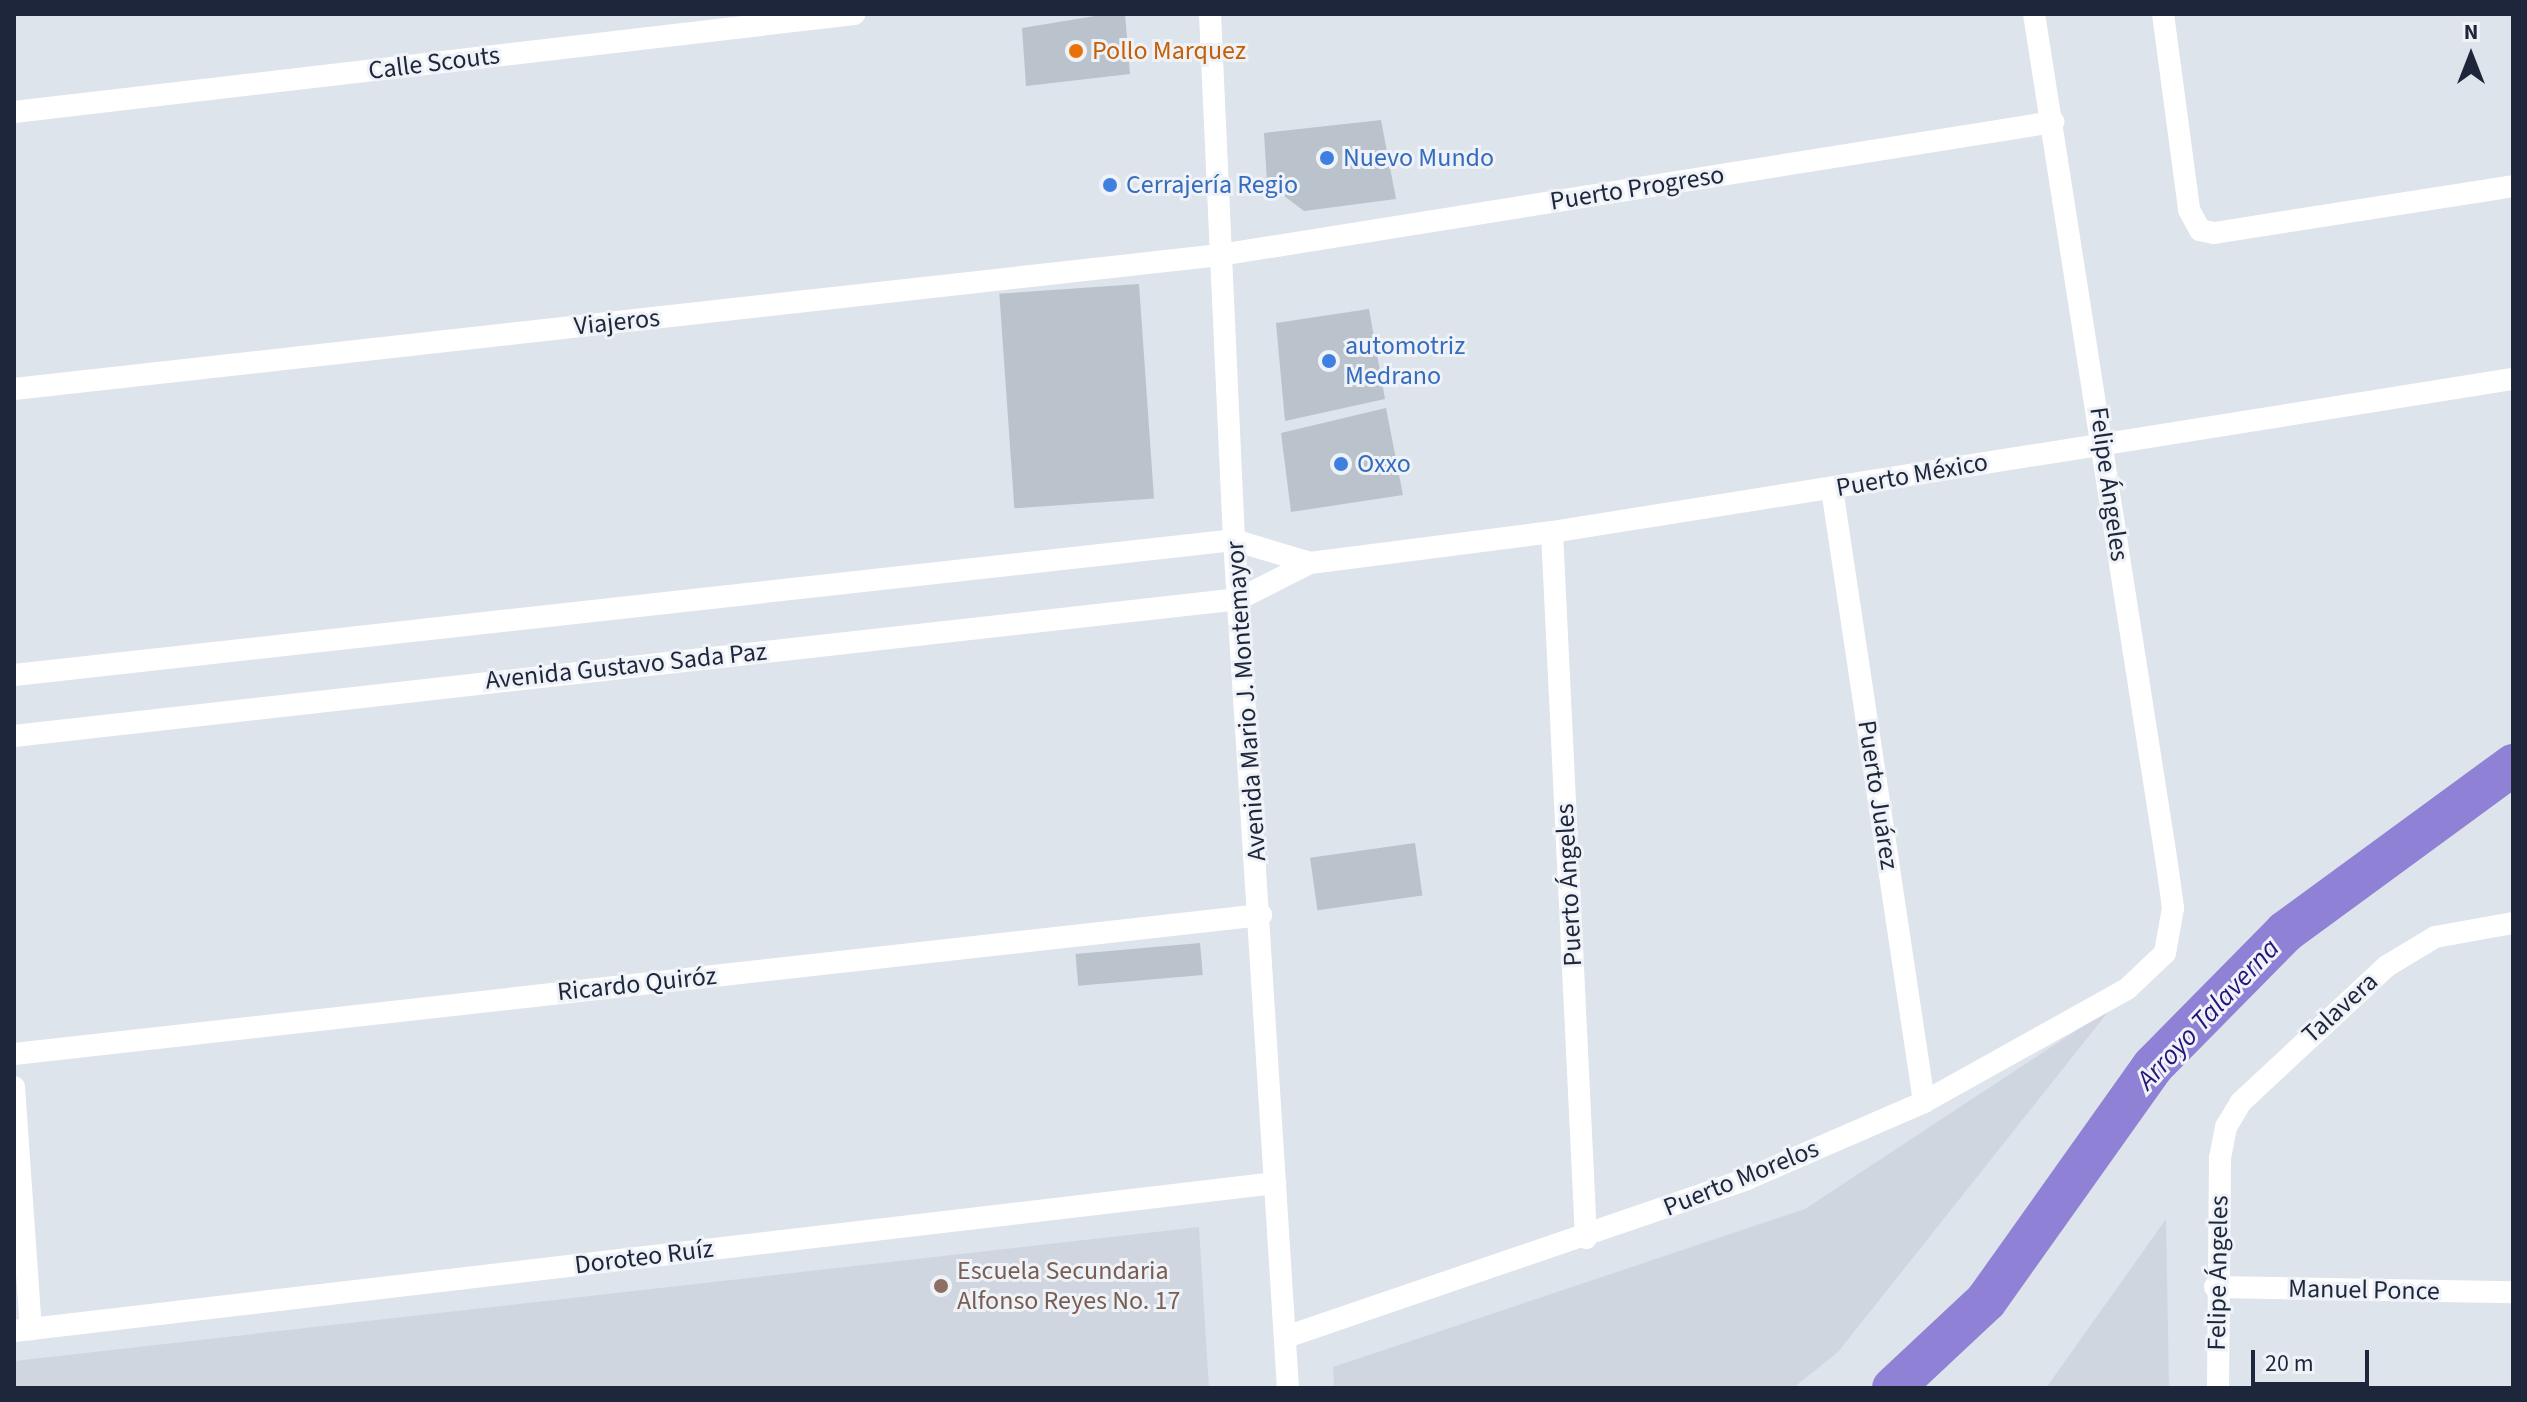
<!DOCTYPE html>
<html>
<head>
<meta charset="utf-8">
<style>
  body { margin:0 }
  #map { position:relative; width:2527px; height:1402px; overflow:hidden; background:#dee4eb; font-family:"Source Sans 3",sans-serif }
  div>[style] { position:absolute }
  .built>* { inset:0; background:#d0d6df }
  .canal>* { height:42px; margin:-21px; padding:0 21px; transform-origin:21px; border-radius:21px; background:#8f81d5 }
  .building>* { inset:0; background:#bac2cc; transform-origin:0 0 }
  .service>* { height:22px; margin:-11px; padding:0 11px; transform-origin:11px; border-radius:11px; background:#fff }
  .minor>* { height:22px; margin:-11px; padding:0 11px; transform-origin:11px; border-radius:11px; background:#fff }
  .tertiary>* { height:22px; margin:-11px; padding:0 11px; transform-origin:11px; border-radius:11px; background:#fff }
  .secondary>* { height:22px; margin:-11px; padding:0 11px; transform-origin:11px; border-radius:11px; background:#fff }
  .dots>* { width:22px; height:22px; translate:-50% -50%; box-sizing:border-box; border:4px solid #eff3f8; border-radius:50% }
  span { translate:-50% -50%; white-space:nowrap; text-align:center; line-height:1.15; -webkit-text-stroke:6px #eff3f8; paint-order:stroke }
  .food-label { font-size:26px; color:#c56008 }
  .left { translate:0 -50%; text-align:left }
  .street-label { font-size:26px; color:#1e263c }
  .shop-label { font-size:26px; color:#366cbe }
  .education-label { font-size:26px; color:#785e54 }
  .water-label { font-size:28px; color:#27147c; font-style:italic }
  .frame { position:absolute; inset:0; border:16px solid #1e263c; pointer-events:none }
  .north { position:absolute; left:2431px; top:16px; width:80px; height:80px; -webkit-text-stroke:6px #eff3f8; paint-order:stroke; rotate:0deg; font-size:22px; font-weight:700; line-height:32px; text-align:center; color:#1e263c }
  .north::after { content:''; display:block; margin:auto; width:28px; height:36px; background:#1e263c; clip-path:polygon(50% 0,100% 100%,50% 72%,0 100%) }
  .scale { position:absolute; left:2251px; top:1350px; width:118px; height:36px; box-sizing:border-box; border:4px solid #1e263c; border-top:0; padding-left:10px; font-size:24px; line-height:28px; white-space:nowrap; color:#1e263c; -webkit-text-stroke:6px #eff3f8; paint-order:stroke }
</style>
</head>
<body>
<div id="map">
  <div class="built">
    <div style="clip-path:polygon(2112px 1007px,1838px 1352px,1793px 1388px,1334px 1388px,1333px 1367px,1805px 1209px)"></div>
    <div style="clip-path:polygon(2166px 1219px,2169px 1388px,2046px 1388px)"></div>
    <div style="clip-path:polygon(1199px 1227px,1209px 1388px,14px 1388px,14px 1361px)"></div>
  </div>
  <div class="canal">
    <div style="left:1893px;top:1388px;width:127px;rotate:-43.1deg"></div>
    <div style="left:1986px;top:1301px;width:288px;rotate:-54.6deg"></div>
    <div style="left:2153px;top:1066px;width:188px;rotate:-45.4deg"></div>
    <div style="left:2285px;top:932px;width:283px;rotate:-36.2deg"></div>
  </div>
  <div class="building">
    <div style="clip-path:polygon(1107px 14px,1125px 14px,1130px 74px,1026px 86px,1022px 28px)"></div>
    <div style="clip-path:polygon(1381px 120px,1396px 199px,1304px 211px,1267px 183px,1264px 133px)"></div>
    <div style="left:1139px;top:284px;width:215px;height:140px;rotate:86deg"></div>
    <div style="clip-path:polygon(1369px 309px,1385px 399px,1285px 421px,1276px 323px)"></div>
    <div style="clip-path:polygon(1386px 408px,1403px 495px,1291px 512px,1281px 433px)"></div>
    <div style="left:1415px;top:843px;width:53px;height:106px;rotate:82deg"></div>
    <div style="left:1200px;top:943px;width:32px;height:125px;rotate:85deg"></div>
  </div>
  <div class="service">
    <div style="left:2163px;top:14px;width:198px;rotate:82.4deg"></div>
    <div style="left:2189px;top:210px;width:23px;rotate:61deg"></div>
    <div style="left:2200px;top:230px;width:14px;rotate:12deg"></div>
    <div style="left:2214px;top:233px;width:303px;rotate:-8.9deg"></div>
  </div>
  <div class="minor">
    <div style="left:14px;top:112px;width:846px;rotate:-6.65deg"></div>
    <div style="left:14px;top:389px;width:1213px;rotate:-6.34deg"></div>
    <div style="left:1220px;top:255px;width:844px;rotate:-9.07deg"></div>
    <div style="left:1832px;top:489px;width:620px;rotate:81.46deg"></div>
    <div style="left:1552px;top:532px;width:707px;rotate:87.24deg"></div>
    <div style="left:1234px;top:540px;width:79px;rotate:16.8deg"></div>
    <div style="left:1239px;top:599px;width:80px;rotate:-26.9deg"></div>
    <div style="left:1310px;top:563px;width:244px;rotate:-7.3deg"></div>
    <div style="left:1552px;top:532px;width:973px;rotate:-9.05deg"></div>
    <div style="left:14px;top:1054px;width:1255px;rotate:-6.36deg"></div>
    <div style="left:14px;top:1087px;width:243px;rotate:86deg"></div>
    <div style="left:2215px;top:1287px;width:298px;rotate:1deg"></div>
    <div style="left:14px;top:1331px;width:1270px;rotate:-6.69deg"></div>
    <div style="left:1286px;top:1337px;width:487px;rotate:-18.9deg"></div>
    <div style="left:1747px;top:1179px;width:193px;rotate:-23.5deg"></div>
    <div style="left:1924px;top:1102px;width:232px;rotate:-29.1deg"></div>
    <div style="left:2127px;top:989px;width:52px;rotate:-43.5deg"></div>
    <div style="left:2165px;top:953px;width:46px;rotate:-79.9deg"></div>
    <div style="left:2173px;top:908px;width:44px;rotate:-97.8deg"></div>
    <div style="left:2167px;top:864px;width:860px;rotate:-98.89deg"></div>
    <div style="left:2218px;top:1388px;width:230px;rotate:-89.5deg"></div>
    <div style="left:2220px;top:1158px;width:32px;rotate:-79deg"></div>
    <div style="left:2226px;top:1127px;width:29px;rotate:-59deg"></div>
    <div style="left:2241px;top:1102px;width:200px;rotate:-43deg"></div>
    <div style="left:2387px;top:966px;width:56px;rotate:-31.1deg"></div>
    <div style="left:2435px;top:937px;width:79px;rotate:-10.2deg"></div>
  </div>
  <div class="tertiary">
    <div style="left:14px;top:675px;width:1227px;rotate:-6.31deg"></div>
    <div style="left:14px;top:736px;width:1233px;rotate:-6.38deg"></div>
  </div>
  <div class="secondary">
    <div style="left:1210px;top:14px;width:527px;rotate:87.39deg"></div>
    <div style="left:1234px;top:540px;width:850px;rotate:86.36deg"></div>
  </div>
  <div class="dots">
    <div style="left:1076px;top:51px;background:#e8710a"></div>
    <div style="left:1327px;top:158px;background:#3f7fe0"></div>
    <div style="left:1110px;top:185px;background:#3f7fe0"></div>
    <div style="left:1329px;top:361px;background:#3f7fe0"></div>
    <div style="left:1341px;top:464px;background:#3f7fe0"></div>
    <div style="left:941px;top:1286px;background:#8d6e63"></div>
  </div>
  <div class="food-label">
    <span class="left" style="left:1092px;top:51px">Pollo Marquez</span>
  </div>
  <div class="street-label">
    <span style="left:434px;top:63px;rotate:-7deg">Calle Scouts</span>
    <span style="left:1637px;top:188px;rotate:-9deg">Puerto Progreso</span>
    <span style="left:617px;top:322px;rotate:-6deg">Viajeros</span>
    <span style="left:1912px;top:475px;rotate:-10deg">Puerto México</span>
    <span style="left:2109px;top:484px;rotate:82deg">Felipe Ángeles</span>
    <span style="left:626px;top:666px;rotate:-6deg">Avenida Gustavo Sada Paz</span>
    <span style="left:1246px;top:701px;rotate:-94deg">Avenida Mario J. Montemayor</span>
    <span style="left:1878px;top:795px;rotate:81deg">Puerto Juárez</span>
    <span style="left:1569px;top:885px;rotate:-93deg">Puerto Ángeles</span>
    <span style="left:637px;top:984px;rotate:-6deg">Ricardo Quiróz</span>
    <span style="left:2340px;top:1008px;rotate:-42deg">Talavera</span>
    <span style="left:1741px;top:1178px;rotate:-22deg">Puerto Morelos</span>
    <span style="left:644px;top:1257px;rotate:-7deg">Doroteo Ruíz</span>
    <span style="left:2218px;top:1273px;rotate:-89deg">Felipe Ángeles</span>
    <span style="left:2364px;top:1290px;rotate:1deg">Manuel Ponce</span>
  </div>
  <div class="shop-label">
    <span class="left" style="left:1343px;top:158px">Nuevo Mundo</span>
    <span class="left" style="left:1126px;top:185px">Cerrajería Regio</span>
    <span class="left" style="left:1345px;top:361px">automotriz<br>Medrano</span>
    <span class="left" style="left:1357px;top:464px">Oxxo</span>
  </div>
  <div class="education-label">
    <span class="left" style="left:957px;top:1286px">Escuela Secundaria<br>Alfonso Reyes No. 17</span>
  </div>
  <div class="water-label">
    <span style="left:2208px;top:1014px;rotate:-47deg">Arroyo Talaverna</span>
  </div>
  <div class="frame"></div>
  <div class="north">N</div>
  <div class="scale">20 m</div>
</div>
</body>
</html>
